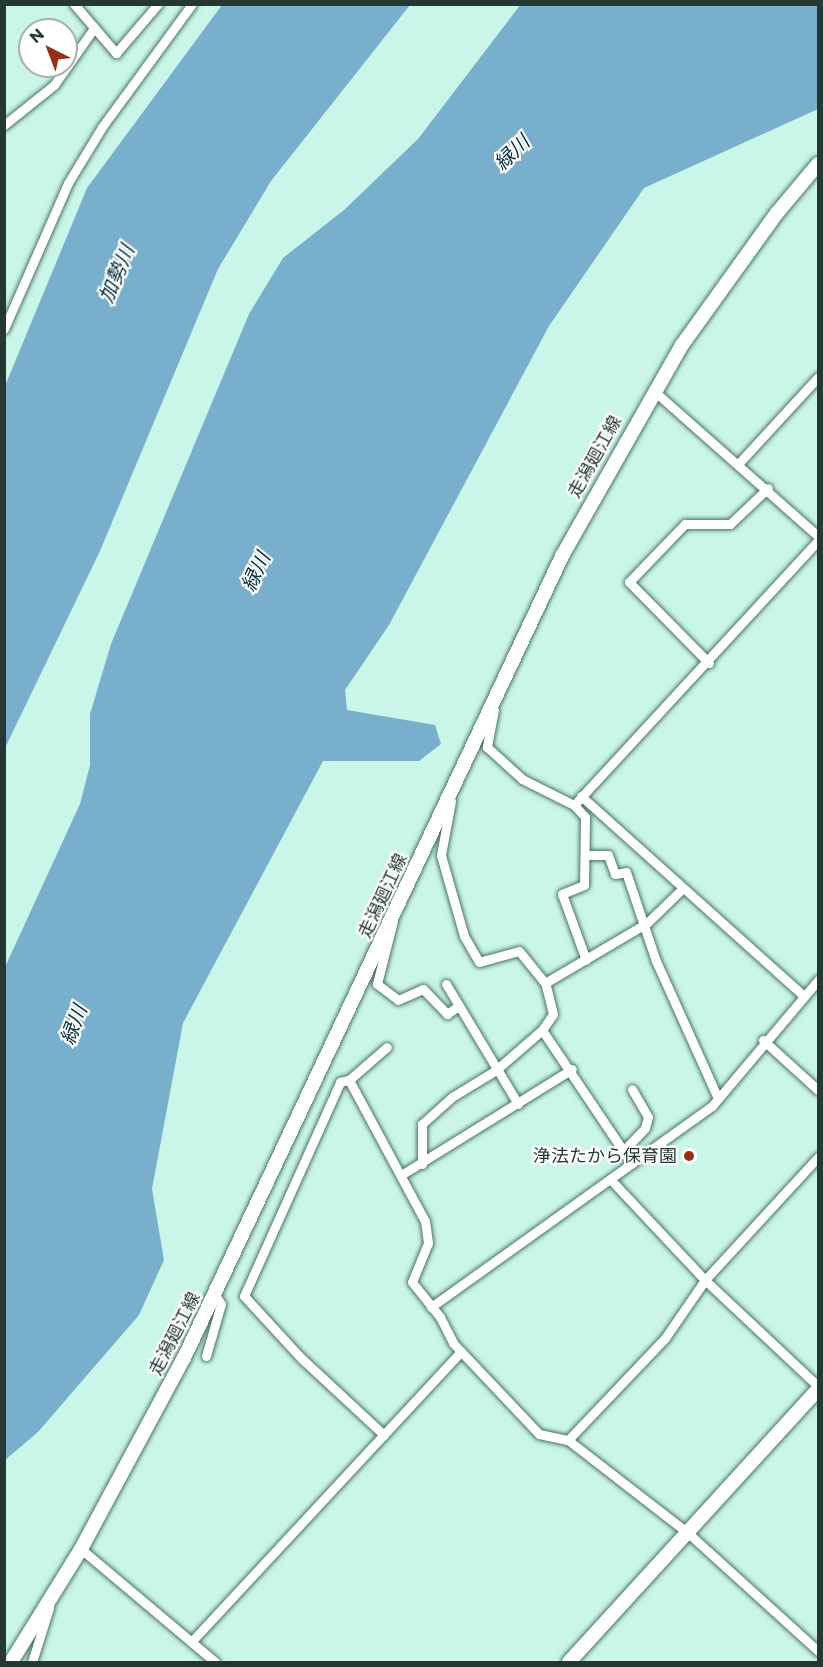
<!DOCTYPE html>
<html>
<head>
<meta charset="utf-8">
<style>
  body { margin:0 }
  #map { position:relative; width:823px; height:1667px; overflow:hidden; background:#c9f6e9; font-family:Montserrat,"Noto Sans JP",sans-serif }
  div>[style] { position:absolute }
  .water>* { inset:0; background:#78afcc }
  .roads { filter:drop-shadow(0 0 2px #4a7368) drop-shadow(0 0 2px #4a7368) }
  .street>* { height:9px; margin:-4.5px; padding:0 4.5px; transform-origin:4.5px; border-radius:4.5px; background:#fff }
  .secondary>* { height:14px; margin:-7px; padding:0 7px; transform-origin:7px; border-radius:7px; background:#fff }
  .dots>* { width:16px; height:16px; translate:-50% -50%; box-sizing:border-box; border:3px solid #fff; border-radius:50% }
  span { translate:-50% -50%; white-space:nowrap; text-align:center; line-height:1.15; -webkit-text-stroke:4.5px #fff; paint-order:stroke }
  .street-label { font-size:18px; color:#263833 }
  .poi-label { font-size:18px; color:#263833 }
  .right { translate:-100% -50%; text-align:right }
  .water-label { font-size:20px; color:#002e42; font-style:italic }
  .frame { position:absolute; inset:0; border:6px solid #263833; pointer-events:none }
  .north { position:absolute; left:18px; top:18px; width:60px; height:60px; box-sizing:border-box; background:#fff; border:2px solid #a8afad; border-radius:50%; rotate:318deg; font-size:16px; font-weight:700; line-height:24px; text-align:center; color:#263833 }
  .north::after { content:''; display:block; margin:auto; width:21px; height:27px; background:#972f14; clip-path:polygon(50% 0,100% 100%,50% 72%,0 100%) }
</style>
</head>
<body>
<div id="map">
  <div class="water">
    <div style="clip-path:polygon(521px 4px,818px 5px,818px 109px,644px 188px,549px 326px,389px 625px,345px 690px,347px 710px,435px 725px,441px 744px,419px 761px,323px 761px,183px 1023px,152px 1189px,164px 1260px,139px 1315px,38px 1432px,5px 1460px,5px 967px,80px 804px,90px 765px,90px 714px,111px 644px,249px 314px,283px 258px,344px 210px,418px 139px)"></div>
    <div style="clip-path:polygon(222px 5px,410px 5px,271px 181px,218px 269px,100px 551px,5px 748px,5px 386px,87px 188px)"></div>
  </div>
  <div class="roads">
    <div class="street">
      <div style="left:74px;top:4px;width:65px;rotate:49.4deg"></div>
      <div style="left:116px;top:53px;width:65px;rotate:-49.4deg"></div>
      <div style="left:4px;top:125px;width:64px;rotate:-38.7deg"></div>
      <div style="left:54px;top:85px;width:70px;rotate:-54.9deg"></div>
      <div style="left:4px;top:329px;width:159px;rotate:-66.3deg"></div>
      <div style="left:68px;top:183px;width:66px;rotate:-58.7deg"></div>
      <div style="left:102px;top:127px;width:152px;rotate:-53.8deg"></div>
      <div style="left:654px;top:391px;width:219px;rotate:41.5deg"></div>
      <div style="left:739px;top:463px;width:117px;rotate:-47.4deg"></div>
      <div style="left:709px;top:663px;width:114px;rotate:-134.6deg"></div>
      <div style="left:629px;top:582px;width:81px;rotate:-46deg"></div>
      <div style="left:685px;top:524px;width:45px"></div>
      <div style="left:730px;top:524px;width:52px;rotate:-43.5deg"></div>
      <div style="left:494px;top:710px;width:38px;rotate:101deg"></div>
      <div style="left:487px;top:747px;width:47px;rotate:42.4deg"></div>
      <div style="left:522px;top:779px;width:58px;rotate:26.6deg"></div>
      <div style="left:574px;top:805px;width:16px;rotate:47deg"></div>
      <div style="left:585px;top:817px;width:68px;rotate:90.8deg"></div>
      <div style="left:584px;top:885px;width:24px;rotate:158deg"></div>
      <div style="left:562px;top:894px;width:70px;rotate:70deg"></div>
      <div style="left:581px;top:796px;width:300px;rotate:41.9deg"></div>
      <div style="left:574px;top:805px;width:359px;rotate:-47.3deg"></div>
      <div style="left:585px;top:855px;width:23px"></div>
      <div style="left:608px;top:855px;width:20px;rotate:70deg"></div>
      <div style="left:615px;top:874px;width:11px;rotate:-10deg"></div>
      <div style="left:626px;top:872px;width:94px;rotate:71.4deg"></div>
      <div style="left:656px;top:961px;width:150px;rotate:65.7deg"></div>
      <div style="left:393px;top:921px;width:65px;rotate:104.3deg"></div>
      <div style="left:377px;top:984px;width:26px;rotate:37deg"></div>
      <div style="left:398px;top:1000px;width:27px;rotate:-24deg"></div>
      <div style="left:423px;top:989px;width:35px;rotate:46deg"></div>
      <div style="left:447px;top:1014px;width:14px;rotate:-36deg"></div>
      <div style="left:545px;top:983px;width:118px;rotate:-30.5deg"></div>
      <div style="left:647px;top:923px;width:50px;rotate:-44.2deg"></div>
      <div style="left:446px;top:984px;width:140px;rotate:59deg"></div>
      <div style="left:542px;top:1030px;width:161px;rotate:56.1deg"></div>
      <div style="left:763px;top:1040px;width:74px;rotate:42.3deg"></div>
      <div style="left:349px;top:1080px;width:50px;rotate:-41deg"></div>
      <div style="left:624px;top:1150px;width:30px;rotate:-46deg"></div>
      <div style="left:645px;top:1128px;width:11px;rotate:-75deg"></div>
      <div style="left:648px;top:1117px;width:32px;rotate:-120deg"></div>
      <div style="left:422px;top:1164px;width:40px;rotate:-90deg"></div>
      <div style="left:422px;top:1124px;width:40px;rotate:-42deg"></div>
      <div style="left:452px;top:1097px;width:52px;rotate:-31.5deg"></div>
      <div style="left:496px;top:1070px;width:61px;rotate:-41deg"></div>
      <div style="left:542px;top:1030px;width:19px;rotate:-55deg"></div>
      <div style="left:553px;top:1014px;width:32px;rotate:-104deg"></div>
      <div style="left:545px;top:983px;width:41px;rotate:-129.1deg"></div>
      <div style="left:519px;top:951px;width:41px;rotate:164.6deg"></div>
      <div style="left:479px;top:962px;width:30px;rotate:-120deg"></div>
      <div style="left:464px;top:936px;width:84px;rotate:-105.9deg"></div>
      <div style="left:441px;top:855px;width:55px;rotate:-79.5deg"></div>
      <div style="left:401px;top:1175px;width:201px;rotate:-31.8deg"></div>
      <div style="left:611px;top:1180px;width:137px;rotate:46.8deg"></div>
      <div style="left:705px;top:1280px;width:155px;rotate:43.2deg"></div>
      <div style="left:431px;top:1307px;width:345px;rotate:-35.6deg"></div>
      <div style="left:712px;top:1106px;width:165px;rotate:-49.9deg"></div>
      <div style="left:206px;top:1356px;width:54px;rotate:-73.9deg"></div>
      <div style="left:221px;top:1304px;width:11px;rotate:-124deg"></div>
      <div style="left:384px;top:1435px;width:113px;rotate:-137.1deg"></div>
      <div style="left:301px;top:1358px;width:84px;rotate:-132.6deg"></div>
      <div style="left:244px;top:1296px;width:235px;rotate:-65.8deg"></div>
      <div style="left:340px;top:1082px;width:9px;rotate:-13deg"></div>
      <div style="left:349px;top:1080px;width:160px;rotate:61.7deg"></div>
      <div style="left:425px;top:1221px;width:22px;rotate:82deg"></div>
      <div style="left:428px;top:1243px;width:42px;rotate:112.3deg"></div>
      <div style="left:412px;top:1282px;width:45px;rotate:51.3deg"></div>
      <div style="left:440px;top:1317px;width:29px;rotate:63deg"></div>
      <div style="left:453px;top:1343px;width:125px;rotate:46.6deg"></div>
      <div style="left:539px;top:1434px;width:30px;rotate:12deg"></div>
      <div style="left:568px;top:1440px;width:152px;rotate:37.8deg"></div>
      <div style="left:688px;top:1533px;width:176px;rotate:42.2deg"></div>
      <div style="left:568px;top:1440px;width:141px;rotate:-46.4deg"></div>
      <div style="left:665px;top:1338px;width:70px;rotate:-55.4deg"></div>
      <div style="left:705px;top:1280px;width:167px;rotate:-47.4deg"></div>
      <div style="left:81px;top:1549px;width:175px;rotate:40.1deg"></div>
      <div style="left:192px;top:1641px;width:395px;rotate:-47.1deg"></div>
      <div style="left:32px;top:1662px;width:57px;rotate:-72.5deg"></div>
    </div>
    <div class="secondary">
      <div style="left:11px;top:1662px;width:133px;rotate:-58.2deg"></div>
      <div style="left:81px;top:1549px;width:217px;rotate:-61.7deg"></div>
      <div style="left:184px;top:1358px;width:887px;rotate:-64.76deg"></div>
      <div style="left:562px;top:556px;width:243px;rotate:-60.4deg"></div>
      <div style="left:682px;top:345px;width:163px;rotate:-54.3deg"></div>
      <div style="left:777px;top:213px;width:64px;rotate:-50.1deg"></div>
      <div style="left:569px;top:1662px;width:369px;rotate:-47.6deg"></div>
    </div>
  </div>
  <div class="dots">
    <div style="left:689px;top:1156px;background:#972f14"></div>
  </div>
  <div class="street-label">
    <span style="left:595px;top:457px;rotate:-61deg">走潟廻江線</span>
    <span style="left:383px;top:896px;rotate:-65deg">走潟廻江線</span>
    <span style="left:175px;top:1334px;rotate:-63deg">走潟廻江線</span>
  </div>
  <div class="poi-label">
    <span class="right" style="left:677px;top:1156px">浄法たから保育園</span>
  </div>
  <div class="water-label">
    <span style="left:512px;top:153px;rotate:-44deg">緑川</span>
    <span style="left:117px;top:274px;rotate:-67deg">加勢川</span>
    <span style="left:256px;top:572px;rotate:-65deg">緑川</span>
    <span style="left:74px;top:1025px;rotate:-69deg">緑川</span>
  </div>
  <div class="frame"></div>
  <div class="north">N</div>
</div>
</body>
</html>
